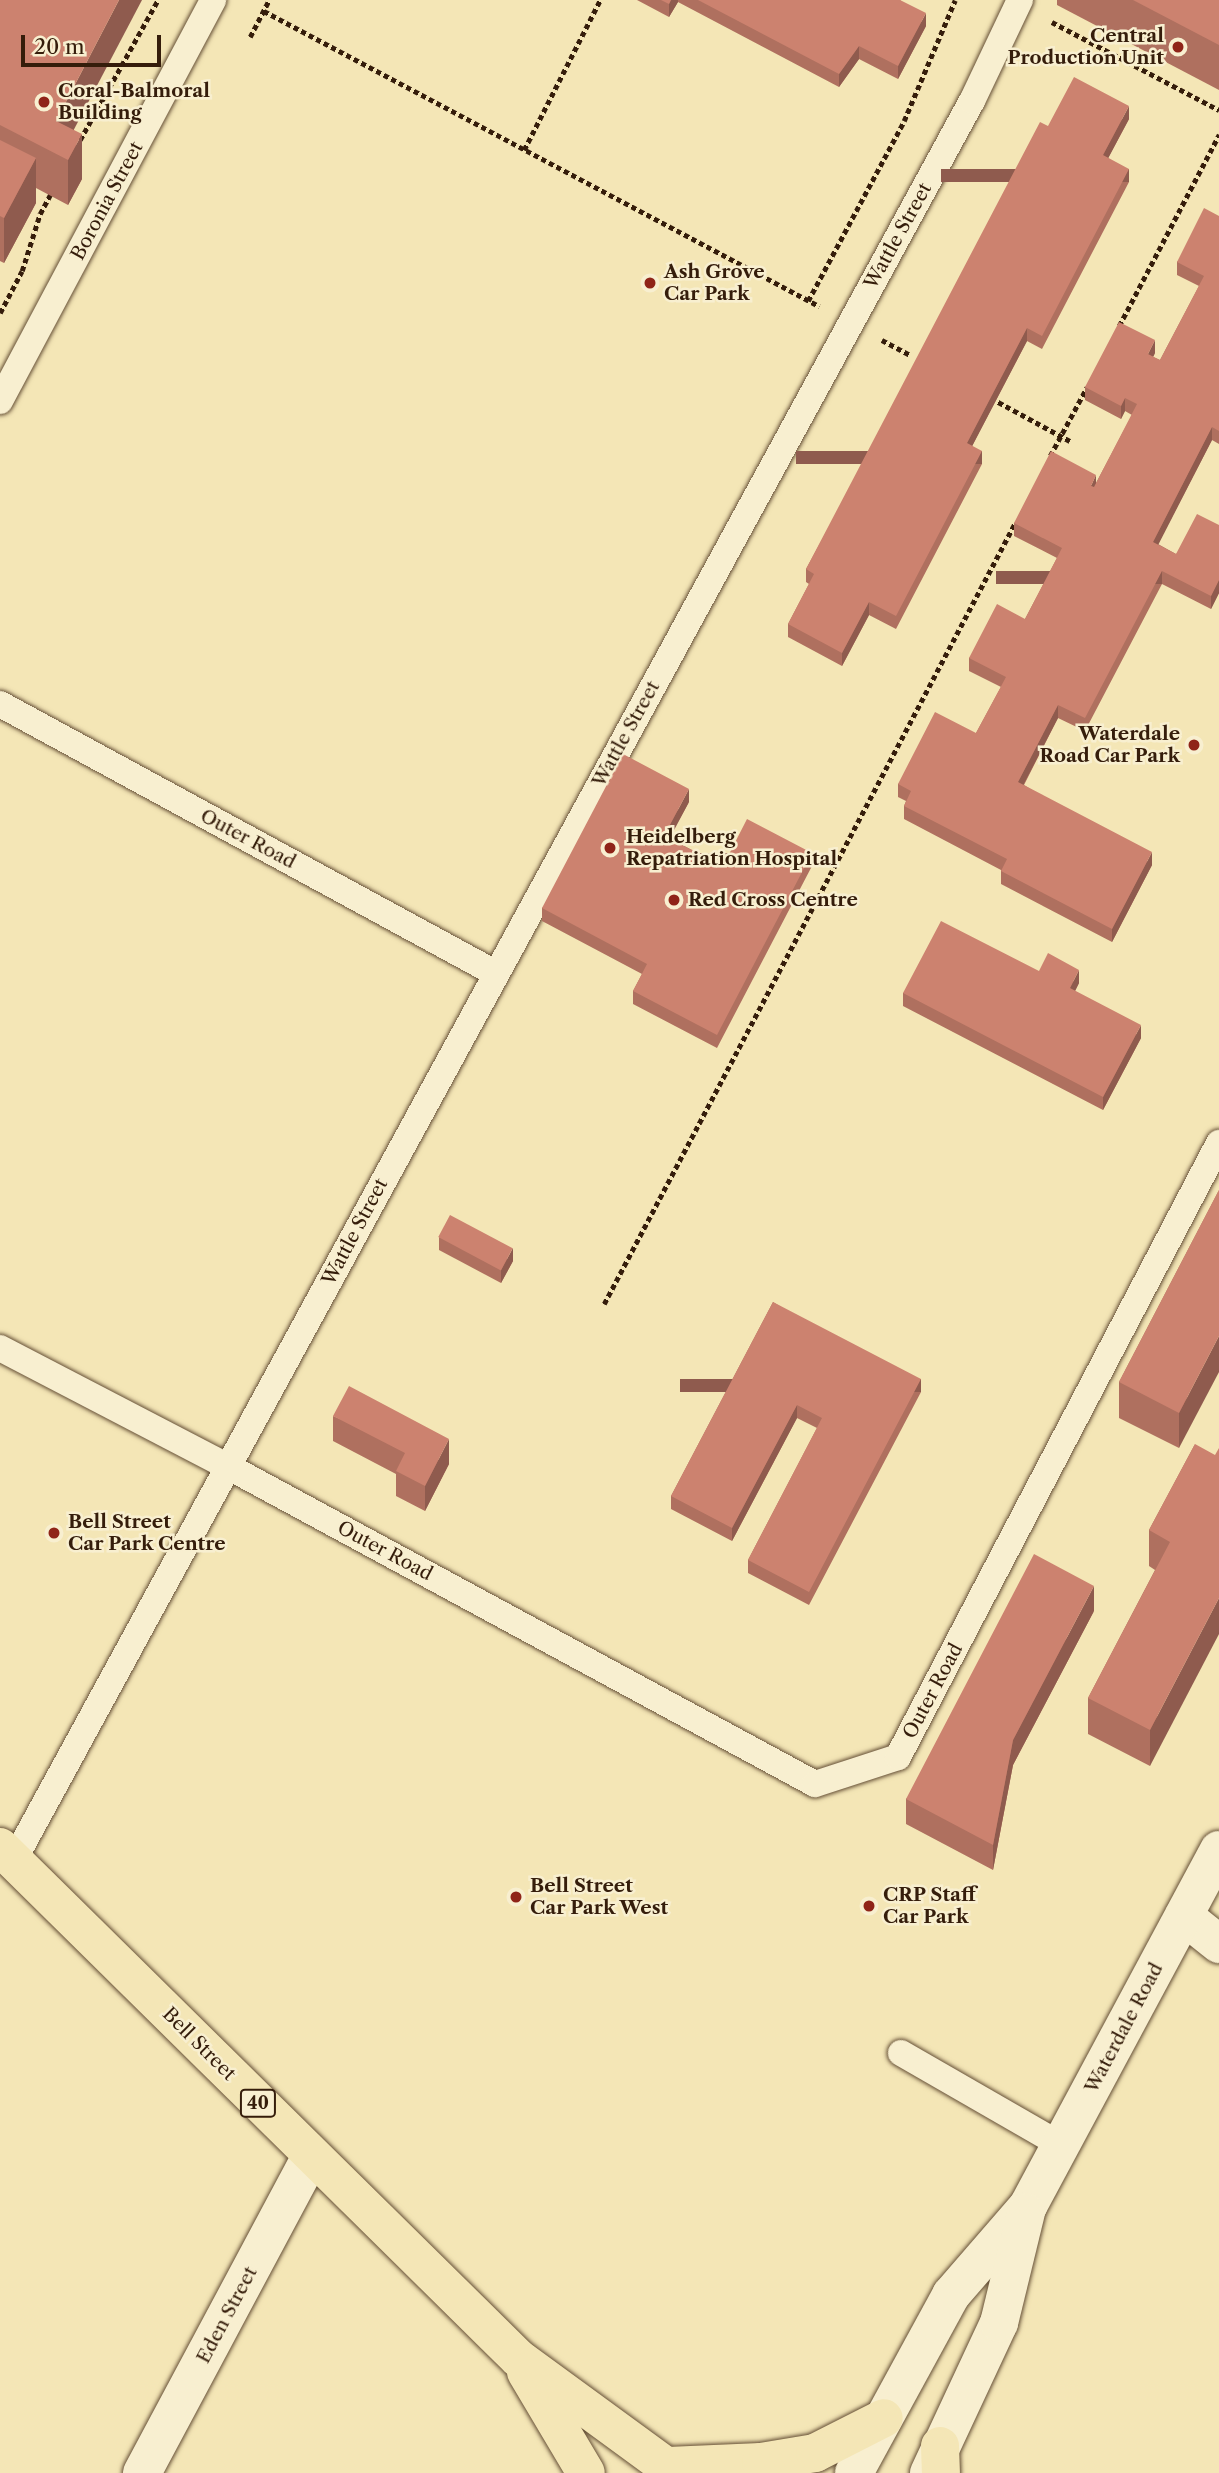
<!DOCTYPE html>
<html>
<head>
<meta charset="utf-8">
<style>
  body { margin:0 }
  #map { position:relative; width:1219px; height:2473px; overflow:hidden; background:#f4e6b6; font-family:"Libre Caslon Text",serif }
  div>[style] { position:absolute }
  .path>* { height:4.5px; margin-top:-2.25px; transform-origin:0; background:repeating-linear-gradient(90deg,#351d0b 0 5px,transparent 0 8.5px) }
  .roads { filter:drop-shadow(0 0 2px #654f36) drop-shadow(0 0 2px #654f36) }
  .lane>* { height:26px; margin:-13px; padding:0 13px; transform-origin:13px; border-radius:13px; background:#f8efd0 }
  .street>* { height:38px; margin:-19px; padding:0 19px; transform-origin:19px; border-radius:19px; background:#f8efd0 }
  .secondary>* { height:38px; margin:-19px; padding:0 19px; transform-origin:19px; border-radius:19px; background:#f8efd0 }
  .highway>* { height:38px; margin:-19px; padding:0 19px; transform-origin:19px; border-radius:19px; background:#f4e6b6 }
  .wall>* { inset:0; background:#af705f }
  .shaded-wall>* { inset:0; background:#8f5b4e; transform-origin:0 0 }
  .building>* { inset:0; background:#cc826f; transform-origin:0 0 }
  .dots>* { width:19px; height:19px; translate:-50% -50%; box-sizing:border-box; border:4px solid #f8efd0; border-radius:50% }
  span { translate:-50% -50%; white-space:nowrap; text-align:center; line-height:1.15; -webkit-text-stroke:5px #f8efd0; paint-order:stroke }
  .shield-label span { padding:2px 5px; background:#f8efd0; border:2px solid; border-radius:5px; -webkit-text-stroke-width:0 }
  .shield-label { font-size:18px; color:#351d0b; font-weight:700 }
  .poi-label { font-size:19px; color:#351d0b; font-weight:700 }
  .right { translate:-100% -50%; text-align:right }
  .left { translate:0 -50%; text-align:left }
  .street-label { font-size:19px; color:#351d0b }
  .scale { position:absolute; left:21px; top:35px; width:140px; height:32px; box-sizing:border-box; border:4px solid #351d0b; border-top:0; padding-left:9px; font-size:21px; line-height:24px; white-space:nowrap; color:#351d0b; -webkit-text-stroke:5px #f8efd0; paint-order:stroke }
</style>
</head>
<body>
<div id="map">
  <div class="path">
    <div style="left:264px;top:11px;width:629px;rotate:27.99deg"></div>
    <div style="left:1052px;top:22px;width:189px;rotate:27.8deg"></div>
    <div style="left:250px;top:37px;width:42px;rotate:-62.8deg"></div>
    <div style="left:80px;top:140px;width:160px;rotate:-60.9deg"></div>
    <div style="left:524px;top:150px;width:168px;rotate:-63.1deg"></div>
    <div style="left:808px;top:301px;width:204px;rotate:-61.9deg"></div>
    <div style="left:904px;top:121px;width:131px;rotate:-67.1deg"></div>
    <div style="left:0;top:313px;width:47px;rotate:-62.4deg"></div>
    <div style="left:22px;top:271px;width:60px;rotate:-72.5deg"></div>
    <div style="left:40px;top:214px;width:26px;rotate:-62deg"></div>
    <div style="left:1119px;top:326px;width:216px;rotate:-62.4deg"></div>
    <div style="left:882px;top:340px;width:32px;rotate:28deg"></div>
    <div style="left:991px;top:398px;width:90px;rotate:28.6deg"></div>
    <div style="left:1050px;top:456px;width:78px;rotate:-61.8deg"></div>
    <div style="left:604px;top:1304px;width:883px;rotate:-62.24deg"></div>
  </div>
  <div class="roads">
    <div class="lane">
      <div style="left:0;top:401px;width:454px;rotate:-62deg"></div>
      <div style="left:0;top:704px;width:563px;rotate:28.52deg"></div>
      <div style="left:0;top:1348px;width:258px;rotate:27.5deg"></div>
      <div style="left:229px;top:1467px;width:666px;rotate:28.41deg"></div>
      <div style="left:815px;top:1784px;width:87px;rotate:-18deg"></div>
      <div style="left:898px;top:1757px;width:693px;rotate:-62.4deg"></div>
      <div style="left:14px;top:1860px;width:2003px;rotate:-61.43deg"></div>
      <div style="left:972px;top:101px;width:112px;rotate:-64.6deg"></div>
      <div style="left:901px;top:2053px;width:185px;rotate:29.9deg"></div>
    </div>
    <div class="street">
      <div style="left:1184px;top:1916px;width:45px;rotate:38.7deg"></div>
      <div style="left:142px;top:2473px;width:359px;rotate:-61.9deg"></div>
    </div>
    <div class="secondary">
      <div style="left:854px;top:2473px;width:203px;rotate:-61.4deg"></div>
      <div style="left:951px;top:2295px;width:118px;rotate:-49.1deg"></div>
      <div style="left:1028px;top:2206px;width:404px;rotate:-61.8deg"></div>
      <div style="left:929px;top:2473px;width:166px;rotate:-65deg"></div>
      <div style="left:999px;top:2323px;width:114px;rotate:-76.3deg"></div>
    </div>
    <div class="highway">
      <div style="left:0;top:1847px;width:728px;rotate:44.61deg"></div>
      <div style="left:518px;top:2358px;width:195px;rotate:36.2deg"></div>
      <div style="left:526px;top:2372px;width:117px;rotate:59.3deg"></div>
      <div style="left:940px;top:2446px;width:27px;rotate:88deg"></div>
      <div style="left:668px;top:2466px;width:93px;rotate:-2.5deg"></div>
      <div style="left:761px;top:2462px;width:55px;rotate:-9.5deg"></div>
      <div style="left:815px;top:2453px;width:77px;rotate:-26.9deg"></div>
    </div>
  </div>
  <div class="wall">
    <div style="clip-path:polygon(0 0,74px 130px,82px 179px,68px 205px,36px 188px,36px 203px,4px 263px,0 261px)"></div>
    <div style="clip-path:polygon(637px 0,900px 0,926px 26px,898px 79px,859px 59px,839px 87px,678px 2px,669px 17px)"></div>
    <div style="clip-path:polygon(1057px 0,1219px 0,1219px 90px,1057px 5px)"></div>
    <div style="clip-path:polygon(1129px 119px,1108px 158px,1129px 182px,1042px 349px,1027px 341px,972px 446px,982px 464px,896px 629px,869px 615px,842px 666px,788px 637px,788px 624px,809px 584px,806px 582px,806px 569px,1048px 126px)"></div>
    <div style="clip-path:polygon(1219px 216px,1219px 444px,1212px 440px,1158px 544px,1176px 554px,1219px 525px,1219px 593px,1211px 609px,1162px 584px,1085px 731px,1058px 718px,1024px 785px,1152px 865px,1112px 942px,1001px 884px,1001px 870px,904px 819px,904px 806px,906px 801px,898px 797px,898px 784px,976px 733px,1001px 687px,969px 671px,969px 658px,1025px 619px,1057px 558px,1014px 536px,1014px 523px,1096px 483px,1132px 415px,1125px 411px,1121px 419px,1085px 400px,1085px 387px,1155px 353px,1153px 357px,1160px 360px,1199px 286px,1177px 275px,1177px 262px)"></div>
    <div style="clip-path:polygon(689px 802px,669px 838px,723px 866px,812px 866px,717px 1048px,633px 1004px,633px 991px,642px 974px,542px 921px,542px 908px)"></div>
    <div style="clip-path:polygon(1039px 971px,1079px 983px,1075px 991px,1141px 1038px,1103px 1110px,903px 1006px,903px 993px)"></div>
    <div style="clip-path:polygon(1219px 1190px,1179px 1448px,1119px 1418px,1119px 1382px)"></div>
    <div style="clip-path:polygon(439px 1237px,513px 1261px,501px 1283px,439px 1250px)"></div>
    <div style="clip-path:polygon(773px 1302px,921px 1392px,809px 1605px,748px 1573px,748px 1560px,817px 1428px,797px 1418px,732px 1541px,671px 1509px,671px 1496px)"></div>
    <div style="clip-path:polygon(333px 1416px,449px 1464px,425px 1511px,396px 1496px,396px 1474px,333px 1441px)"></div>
    <div style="clip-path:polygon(1195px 1444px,1150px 1766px,1088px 1734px,1088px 1698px,1155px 1570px,1149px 1566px,1149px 1530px)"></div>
    <div style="clip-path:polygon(1094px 1611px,1013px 1765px,993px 1870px,906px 1824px,906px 1799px)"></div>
  </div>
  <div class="shaded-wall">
    <div style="clip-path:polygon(119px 0,142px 0,60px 156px,56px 121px)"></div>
    <div style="clip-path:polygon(671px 0,678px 0,678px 2px,669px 17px,669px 4px)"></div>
    <div style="clip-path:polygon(926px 13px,926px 26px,898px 79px,898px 66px)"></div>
    <div style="clip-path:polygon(859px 46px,859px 59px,839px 87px,839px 74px)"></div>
    <div style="clip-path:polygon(1129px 106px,1129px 119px,1103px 168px,1103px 155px)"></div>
    <div style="clip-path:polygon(82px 134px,82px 179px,68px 205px,68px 160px)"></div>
    <div style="clip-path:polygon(36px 158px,36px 203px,4px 263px,4px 218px)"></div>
    <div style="left:1129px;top:169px;width:13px;height:188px;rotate:90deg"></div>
    <div style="clip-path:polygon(1027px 328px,1027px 341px,967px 456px,967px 443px)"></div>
    <div style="clip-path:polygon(1155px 340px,1155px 353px,1148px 367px,1148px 354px)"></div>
    <div style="clip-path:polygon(1125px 398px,1125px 411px,1121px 419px,1121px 406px)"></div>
    <div style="clip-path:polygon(1212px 427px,1212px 440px,1153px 555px,1153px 542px)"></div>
    <div style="left:982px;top:451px;width:13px;height:186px;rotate:90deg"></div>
    <div style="clip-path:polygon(1096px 475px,1096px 488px,1091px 486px)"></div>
    <div style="left:1162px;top:571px;width:13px;height:166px;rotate:90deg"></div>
    <div style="clip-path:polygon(1219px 580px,1219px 593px,1211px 609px,1211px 596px)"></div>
    <div style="clip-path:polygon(869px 602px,869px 615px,842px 666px,842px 653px)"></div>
    <div style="clip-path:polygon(1058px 705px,1058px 718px,1018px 795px,1018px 782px)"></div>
    <div style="clip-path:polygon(689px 789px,689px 802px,664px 849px,664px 836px)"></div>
    <div style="clip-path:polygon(1152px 852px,1152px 865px,1112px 942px,1112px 929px)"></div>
    <div style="left:812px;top:853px;width:13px;height:205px;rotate:90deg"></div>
    <div style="clip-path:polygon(1079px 970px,1079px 983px,1070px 1001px,1070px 988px)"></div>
    <div style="clip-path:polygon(1141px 1025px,1141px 1038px,1103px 1110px,1103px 1097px)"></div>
    <div style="clip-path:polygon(513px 1248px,513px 1261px,501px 1283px,501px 1270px)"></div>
    <div style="clip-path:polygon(1219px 1336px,1219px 1372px,1179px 1448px,1179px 1413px)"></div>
    <div style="left:921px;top:1379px;width:13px;height:241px;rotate:90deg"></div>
    <div style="clip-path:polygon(797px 1405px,797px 1418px,732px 1541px,732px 1528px)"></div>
    <div style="clip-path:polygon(449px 1439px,449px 1464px,425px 1511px,425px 1486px)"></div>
    <div style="clip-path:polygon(1094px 1586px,1094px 1611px,1013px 1765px,993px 1870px,993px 1845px,1013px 1740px)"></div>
    <div style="clip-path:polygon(1219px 1598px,1219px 1634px,1150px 1766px,1150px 1730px)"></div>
  </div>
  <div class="building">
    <div style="clip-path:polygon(0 0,119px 0,56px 121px,82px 134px,68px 160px,0 125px)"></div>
    <div style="clip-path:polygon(661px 0,671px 0,669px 4px)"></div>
    <div style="clip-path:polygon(698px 0,900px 0,926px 13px,898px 66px,859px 46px,839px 74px)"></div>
    <div style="clip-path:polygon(1133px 0,1219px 0,1219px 45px)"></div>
    <div style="clip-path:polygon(1074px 77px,1129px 106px,1103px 155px,1129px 169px,1042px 336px,1027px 328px,967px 443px,982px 451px,896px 616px,869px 602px,842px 653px,788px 624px,814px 574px,806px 569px,1040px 122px,1048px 126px)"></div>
    <div style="clip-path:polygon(0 140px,36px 158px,4px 218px,0 216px)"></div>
    <div style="clip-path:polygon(1204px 208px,1219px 216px,1219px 431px,1212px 427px,1153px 542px,1176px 554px,1197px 514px,1219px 525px,1219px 580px,1211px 596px,1162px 571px,1085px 718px,1058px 705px,1018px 782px,1152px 852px,1112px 929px,1001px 871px,1007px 859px,904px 806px,911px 791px,898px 784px,935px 712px,976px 733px,1006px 677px,969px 658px,997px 604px,1025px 619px,1062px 548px,1014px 523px,1051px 451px,1096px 475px,1091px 486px,1094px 487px,1137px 404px,1125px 398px,1121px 406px,1085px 387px,1119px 322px,1155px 340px,1148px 354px,1160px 360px,1204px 276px,1177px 262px)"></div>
    <div style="clip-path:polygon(623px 754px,689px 789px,664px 836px,723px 866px,747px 819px,812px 853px,717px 1035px,633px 991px,647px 964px,542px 908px)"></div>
    <div style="clip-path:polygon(941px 921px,1039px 971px,1048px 953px,1079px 970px,1070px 988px,1141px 1025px,1103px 1097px,903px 993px)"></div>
    <div style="clip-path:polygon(1219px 1190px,1219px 1336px,1179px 1413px,1119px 1382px)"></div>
    <div style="left:450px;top:1215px;width:71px;height:25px;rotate:28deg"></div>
    <div style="clip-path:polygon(773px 1302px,921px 1379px,809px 1592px,748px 1560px,822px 1418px,797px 1405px,732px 1528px,671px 1496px)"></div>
    <div style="clip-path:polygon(349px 1386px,449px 1439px,425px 1486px,396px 1471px,405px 1453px,333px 1416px)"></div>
    <div style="clip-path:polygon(1195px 1444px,1215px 1455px,1219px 1448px,1219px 1598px,1150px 1730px,1088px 1698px,1170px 1542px,1149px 1530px)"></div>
    <div style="clip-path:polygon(1034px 1554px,1094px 1586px,1013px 1740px,993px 1845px,906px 1799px)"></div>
  </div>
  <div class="dots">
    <div style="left:1178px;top:47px;background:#8f2418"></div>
    <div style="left:44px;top:102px;background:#8f2418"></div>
    <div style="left:650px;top:283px;background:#8f2418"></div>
    <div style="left:1194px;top:745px;background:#8f2418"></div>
    <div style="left:610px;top:848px;background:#8f2418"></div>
    <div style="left:674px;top:900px;background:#8f2418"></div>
    <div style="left:54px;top:1533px;background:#8f2418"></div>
    <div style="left:516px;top:1897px;background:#8f2418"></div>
    <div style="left:869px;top:1906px;background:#8f2418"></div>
  </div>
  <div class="shield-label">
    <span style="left:258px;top:2103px">40</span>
  </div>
  <div class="poi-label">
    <span class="right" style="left:1164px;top:47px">Central<br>Production Unit</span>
    <span class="left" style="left:58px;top:102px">Coral-Balmoral<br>Building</span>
    <span class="left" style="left:664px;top:283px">Ash Grove<br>Car Park</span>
    <span class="right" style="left:1180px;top:745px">Waterdale<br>Road Car Park</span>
    <span class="left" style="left:626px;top:848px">Heidelberg<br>Repatriation Hospital</span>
    <span class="left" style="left:688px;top:900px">Red Cross Centre</span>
    <span class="left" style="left:68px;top:1533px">Bell Street<br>Car Park Centre</span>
    <span class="left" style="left:530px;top:1897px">Bell Street<br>Car Park West</span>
    <span class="left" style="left:883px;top:1906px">CRP Staff<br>Car Park</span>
  </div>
  <div class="street-label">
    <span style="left:107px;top:201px;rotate:-62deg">Boronia Street</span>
    <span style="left:898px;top:236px;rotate:-61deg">Wattle Street</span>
    <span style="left:626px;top:734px;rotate:-61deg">Wattle Street</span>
    <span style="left:248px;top:839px;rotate:28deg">Outer Road</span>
    <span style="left:355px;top:1232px;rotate:-62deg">Wattle Street</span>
    <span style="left:385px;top:1551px;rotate:28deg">Outer Road</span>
    <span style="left:933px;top:1691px;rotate:-62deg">Outer Road</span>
    <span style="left:1124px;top:2028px;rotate:-62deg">Waterdale Road</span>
    <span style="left:199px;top:2044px;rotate:45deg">Bell Street</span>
    <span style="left:227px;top:2315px;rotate:-62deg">Eden Street</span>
  </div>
  <div class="scale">20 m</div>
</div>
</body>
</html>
